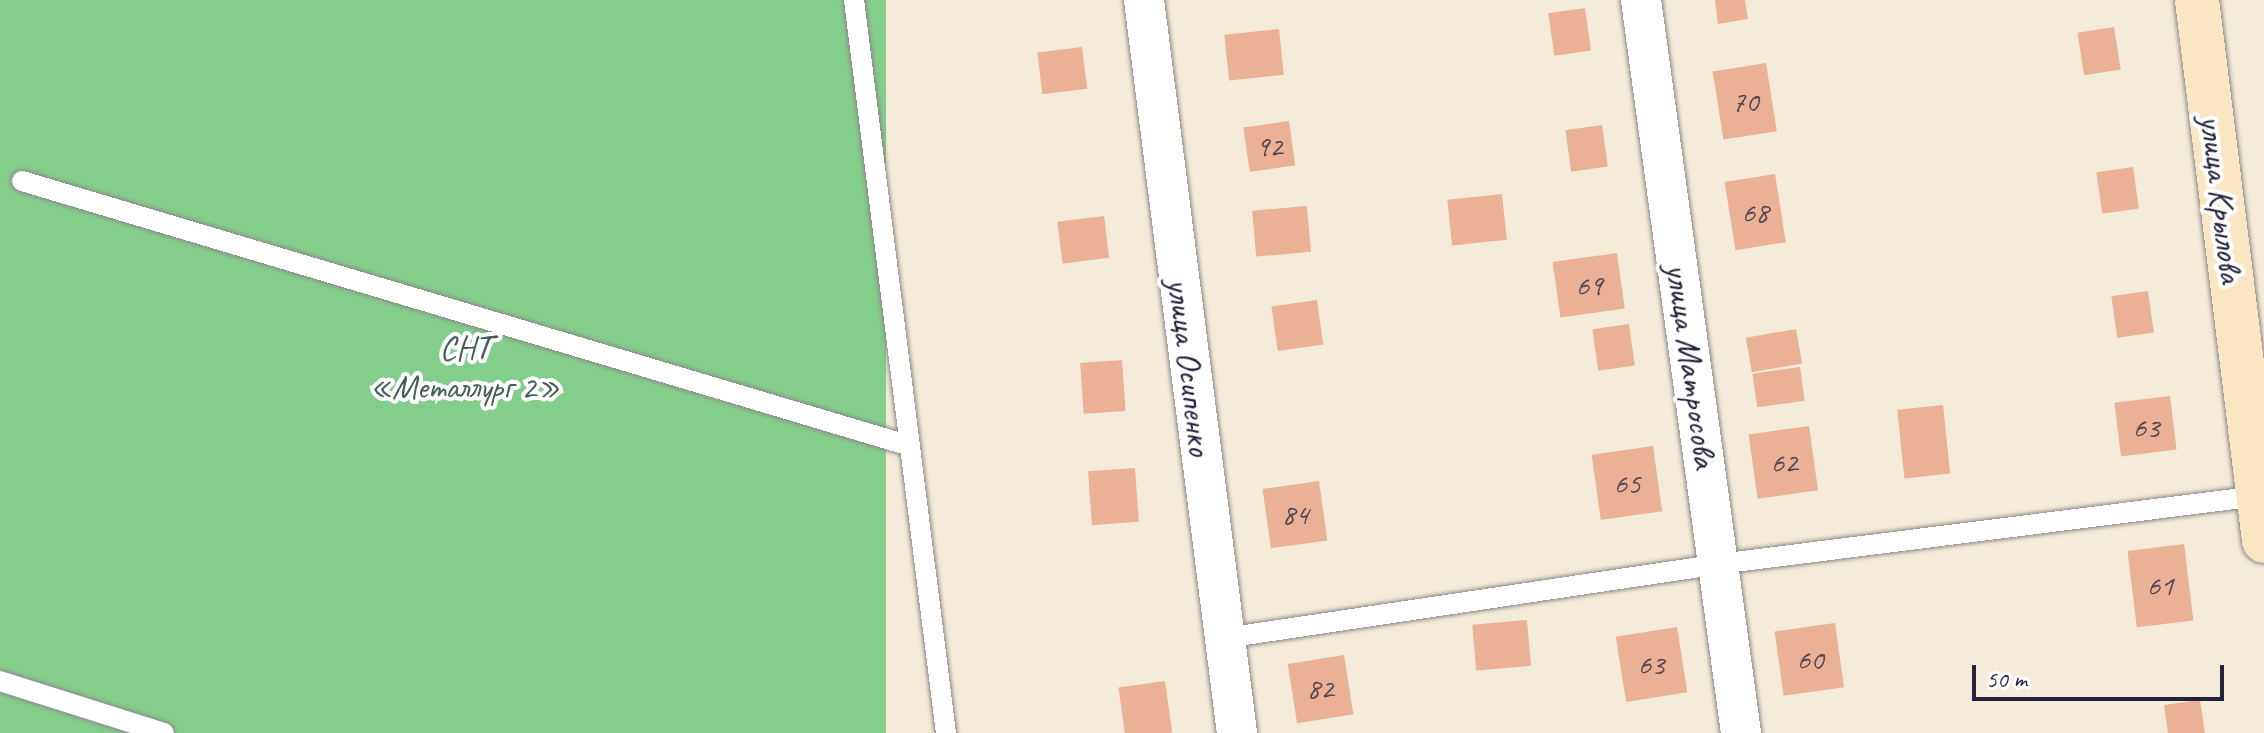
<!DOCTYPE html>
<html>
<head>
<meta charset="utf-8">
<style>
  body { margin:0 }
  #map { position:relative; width:2264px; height:733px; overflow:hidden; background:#f4ecd8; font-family:Caveat,sans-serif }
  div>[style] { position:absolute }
  .green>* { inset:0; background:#84ce8b; transform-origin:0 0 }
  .building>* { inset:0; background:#eab196; transform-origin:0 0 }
  .roads { filter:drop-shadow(0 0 2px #8b878a) drop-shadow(0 0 2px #8b878a) }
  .lane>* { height:20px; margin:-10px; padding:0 10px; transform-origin:10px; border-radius:10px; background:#fff }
  .street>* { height:40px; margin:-20px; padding:0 20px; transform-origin:20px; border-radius:20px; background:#fff }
  .secondary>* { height:44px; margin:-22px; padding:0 22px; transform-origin:22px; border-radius:22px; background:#fbe6c4 }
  span { translate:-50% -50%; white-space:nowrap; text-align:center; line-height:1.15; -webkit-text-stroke:8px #fff; paint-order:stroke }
  .number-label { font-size:30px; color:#544652 }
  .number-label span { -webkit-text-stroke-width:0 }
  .street-label { font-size:34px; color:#22223b }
  .park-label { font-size:34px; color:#445e57 }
  .scale { position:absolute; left:1972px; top:665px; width:252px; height:36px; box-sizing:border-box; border:4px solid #22223b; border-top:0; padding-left:10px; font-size:24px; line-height:28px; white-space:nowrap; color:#22223b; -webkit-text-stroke:6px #fff; paint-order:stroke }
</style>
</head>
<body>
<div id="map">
  <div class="green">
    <div style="left:0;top:0;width:886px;height:733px"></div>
  </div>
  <div class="building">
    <div style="clip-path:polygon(1715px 0,1745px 0,1748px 19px,1718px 24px)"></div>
    <div style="left:1585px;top:8px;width:43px;height:37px;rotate:82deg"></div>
    <div style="left:2114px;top:27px;width:43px;height:37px;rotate:81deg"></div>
    <div style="left:1279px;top:29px;width:46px;height:55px;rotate:84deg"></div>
    <div style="left:1082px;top:47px;width:42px;height:45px;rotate:83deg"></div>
    <div style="left:1766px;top:63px;width:69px;height:54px;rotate:81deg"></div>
    <div style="left:1289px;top:121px;width:45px;height:46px;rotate:82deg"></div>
    <div style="left:1602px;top:125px;width:42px;height:37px;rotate:82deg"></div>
    <div style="left:2133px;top:167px;width:42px;height:37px;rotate:82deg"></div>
    <div style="left:1775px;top:174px;width:69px;height:51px;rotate:81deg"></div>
    <div style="left:1502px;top:194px;width:46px;height:55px;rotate:84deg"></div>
    <div style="left:1307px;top:206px;width:46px;height:55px;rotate:85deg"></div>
    <div style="left:1104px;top:216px;width:42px;height:47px;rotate:83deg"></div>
    <div style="left:1617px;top:253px;width:56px;height:65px;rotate:82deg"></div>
    <div style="left:2148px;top:291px;width:42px;height:37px;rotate:82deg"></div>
    <div style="left:1317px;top:300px;width:45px;height:46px;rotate:82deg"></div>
    <div style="left:1629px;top:324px;width:42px;height:37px;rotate:82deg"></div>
    <div style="left:1796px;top:329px;width:35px;height:51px;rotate:80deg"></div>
    <div style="left:1122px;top:360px;width:51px;height:42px;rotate:86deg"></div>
    <div style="left:1800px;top:367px;width:34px;height:48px;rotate:82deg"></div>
    <div style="left:2170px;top:396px;width:54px;height:56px;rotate:83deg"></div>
    <div style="left:1943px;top:405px;width:69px;height:46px;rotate:84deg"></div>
    <div style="left:1809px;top:426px;width:65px;height:61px;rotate:82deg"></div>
    <div style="left:1653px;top:446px;width:66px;height:62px;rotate:82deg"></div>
    <div style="left:1135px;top:468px;width:54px;height:47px;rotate:86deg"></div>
    <div style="left:1319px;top:481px;width:60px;height:57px;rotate:82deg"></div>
    <div style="left:2184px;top:544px;width:77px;height:57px;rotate:83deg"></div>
    <div style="left:1527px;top:620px;width:46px;height:55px;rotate:85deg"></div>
    <div style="left:1835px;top:623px;width:65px;height:61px;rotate:82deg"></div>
    <div style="left:1677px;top:627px;width:66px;height:62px;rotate:81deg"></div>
    <div style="left:1344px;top:655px;width:60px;height:57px;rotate:81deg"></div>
    <div style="left:1165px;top:681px;width:52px;height:47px;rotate:82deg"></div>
    <div style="clip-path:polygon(2200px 700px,2205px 733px,2168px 733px,2164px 705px)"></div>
  </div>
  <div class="roads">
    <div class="lane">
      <div style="left:854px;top:0;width:739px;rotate:82.85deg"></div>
      <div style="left:22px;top:181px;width:924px;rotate:16.61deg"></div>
      <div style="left:1225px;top:638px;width:500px;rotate:-8.5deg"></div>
      <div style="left:1719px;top:564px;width:543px;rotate:-7.19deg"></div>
      <div style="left:0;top:681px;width:172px;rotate:17.6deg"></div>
    </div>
    <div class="street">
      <div style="left:1144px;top:0;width:739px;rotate:82.77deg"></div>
      <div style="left:1641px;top:0;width:740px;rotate:82.23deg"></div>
    </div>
    <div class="secondary">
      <div style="left:2197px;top:0;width:545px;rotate:82.94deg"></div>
    </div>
  </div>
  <div class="number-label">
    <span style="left:1745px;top:101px">70</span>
    <span style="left:1269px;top:146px">92</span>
    <span style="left:1755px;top:212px">68</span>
    <span style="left:1589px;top:285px">69</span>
    <span style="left:2146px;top:427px">63</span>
    <span style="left:1784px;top:462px">62</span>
    <span style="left:1627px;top:483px">65</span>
    <span style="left:1295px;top:514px">84</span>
    <span style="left:2160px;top:585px">61</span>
    <span style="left:1810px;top:659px">60</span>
    <span style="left:1651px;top:664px">63</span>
    <span style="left:1320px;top:688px">82</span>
  </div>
  <div class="street-label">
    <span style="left:2222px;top:199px;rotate:83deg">улица Крылова</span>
    <span style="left:1692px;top:366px;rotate:82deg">улица Матросова</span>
    <span style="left:1190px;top:367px;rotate:83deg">улица Осипенко</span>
  </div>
  <div class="park-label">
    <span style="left:465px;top:367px">СНТ<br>«Металлург 2»</span>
  </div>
  <div class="scale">50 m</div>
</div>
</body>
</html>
